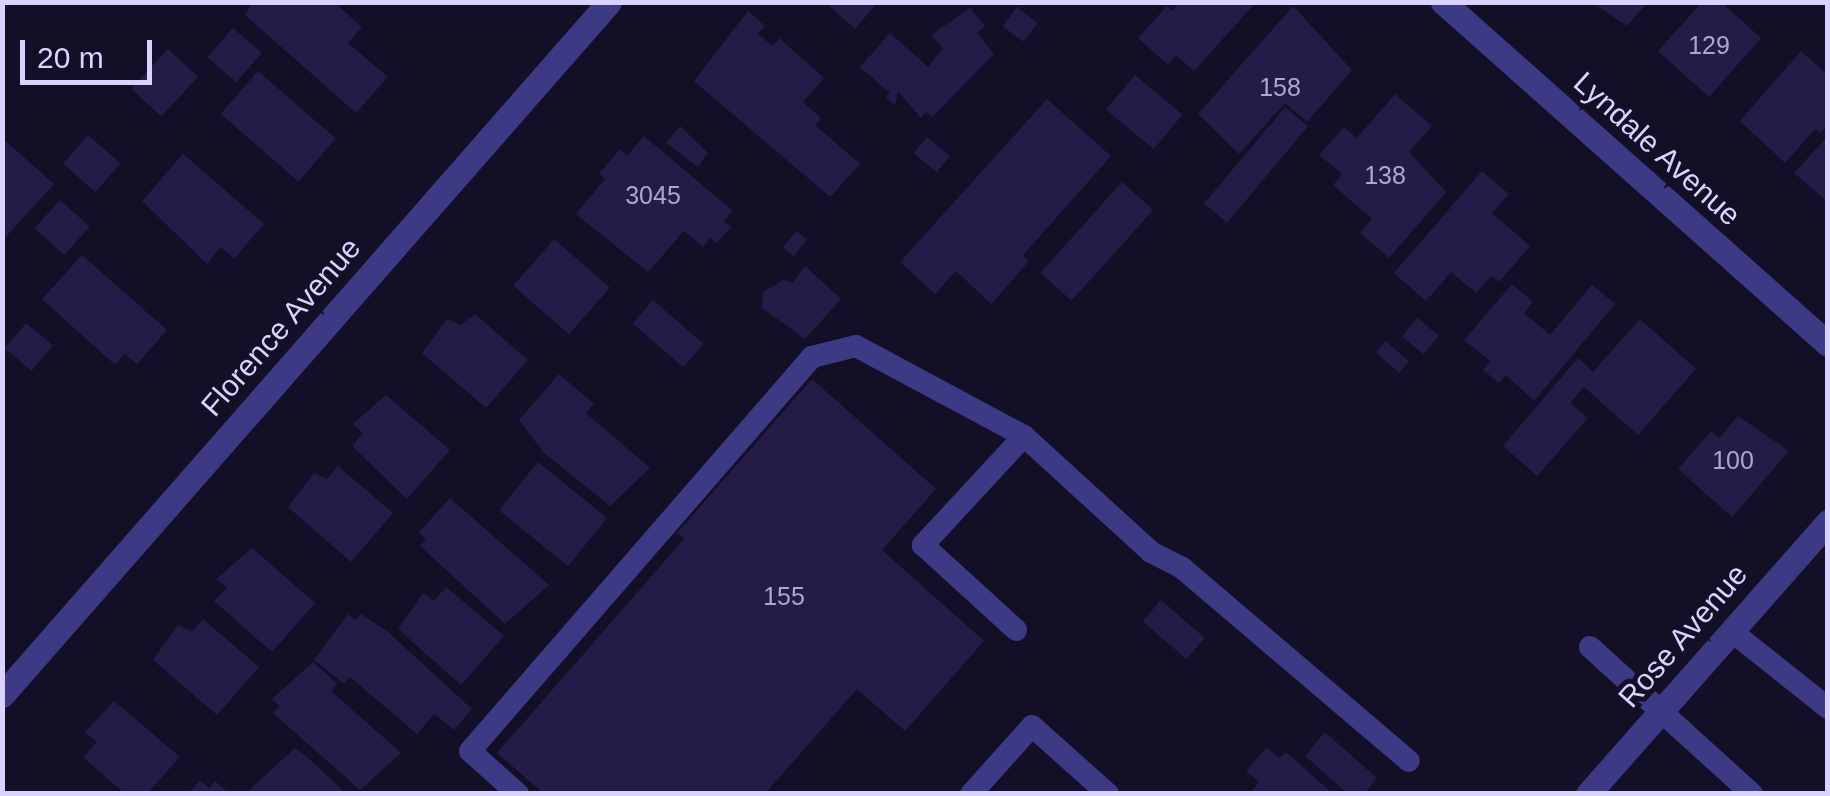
<!DOCTYPE html>
<html>
<head>
<meta charset="utf-8">
<style>
  body { margin:0 }
  #map { position:relative; width:1830px; height:796px; overflow:hidden; background:#130f26; font-family:Arial,sans-serif }
  div>[style] { position:absolute }
  .building>* { inset:0; background:#241b47; transform-origin:0 0 }
  .service>* { height:22px; margin:-11px; padding:0 11px; transform-origin:11px; border-radius:11px; background:#3d3a85 }
  .minor>* { height:25px; margin:-12.5px; padding:0 12.5px; transform-origin:12.5px; border-radius:12.5px; background:#3d3a85 }
  span { translate:-50% -50%; white-space:nowrap; text-align:center; line-height:1.15; -webkit-text-stroke:10px #130f26; paint-order:stroke }
  .number-label { font-size:25px; color:#aca6d1 }
  .number-label span { -webkit-text-stroke-width:0 }
  .street-label { font-size:30px; color:#d9d4ff }
  .frame { position:absolute; inset:0; border:5px solid #d9d4ff; pointer-events:none }
  .scale { position:absolute; left:20px; top:40px; width:132px; height:45px; box-sizing:border-box; border:5px solid #d9d4ff; border-top:0; padding-left:12px; font-size:30px; line-height:35px; white-space:nowrap; color:#d9d4ff; -webkit-text-stroke:8px #130f26; paint-order:stroke }
</style>
</head>
<body>
<div id="map">
  <div class="building">
    <div style="clip-path:polygon(252px 2px,334px 2px,362px 27px,348px 43px,388px 77px,356px 113px,245px 15px)"></div>
    <div style="clip-path:polygon(825px 2px,878px 2px,855px 29px)"></div>
    <div style="clip-path:polygon(1179px 2px,1256px 2px,1194px 71px,1176px 55px,1168px 65px,1138px 38px,1167px 6px,1172px 11px)"></div>
    <div style="clip-path:polygon(1592px 2px,1648px 2px,1627px 26px)"></div>
    <div style="clip-path:polygon(1702px 2px,1721px 2px,1761px 38px,1709px 97px,1658px 51px)"></div>
    <div style="clip-path:polygon(1293px 6px,1352px 70px,1307px 122px,1285px 103px,1239px 154px,1198px 114px)"></div>
    <div style="left:1017px;top:7px;width:26px;height:24px;rotate:37deg"></div>
    <div style="clip-path:polygon(970px 8px,985px 26px,977px 33px,994px 54px,932px 117px,926px 112px,921px 118px,898px 91px,895px 106px,886px 97px,890px 93px,860px 67px,890px 33px,928px 67px,943px 48px,931px 35px)"></div>
    <div style="clip-path:polygon(748px 11px,765px 26px,758px 34px,773px 46px,779px 38px,824px 78px,803px 102px,821px 118px,815px 125px,860px 164px,830px 197px,694px 81px)"></div>
    <div style="left:233px;top:28px;width:38px;height:39px;rotate:41deg"></div>
    <div style="left:168px;top:49px;width:41px;height:54px;rotate:43deg"></div>
    <div style="clip-path:polygon(1801px 51px,1828px 75px,1828px 124px,1820px 133px,1815px 129px,1785px 163px,1740px 121px)"></div>
    <div style="left:258px;top:71px;width:103px;height:57px;rotate:41deg"></div>
    <div style="left:1135px;top:75px;width:62px;height:45px;rotate:40deg"></div>
    <div style="clip-path:polygon(1395px 94px,1432px 126px,1409px 152px,1446px 192px,1389px 258px,1360px 233px,1372px 219px,1333px 185px,1342px 174px,1319px 155px,1344px 127px,1357px 138px)"></div>
    <div style="clip-path:polygon(1047px 99px,1111px 156px,1023px 255px,1029px 261px,991px 304px,956px 271px,935px 294px,900px 262px)"></div>
    <div style="left:1285px;top:107px;width:30px;height:126px;rotate:40deg"></div>
    <div style="clip-path:polygon(680px 126px,708px 153px,698px 167px,666px 143px)"></div>
    <div style="left:88px;top:135px;width:43px;height:38px;rotate:41deg"></div>
    <div style="clip-path:polygon(644px 136px,733px 211px,724px 221px,731px 227px,716px 243px,710px 238px,703px 247px,684px 231px,648px 272px,576px 214px,605px 179px,599px 174px,620px 149px,627px 156px)"></div>
    <div style="clip-path:polygon(1828px 136px,1828px 202px,1794px 173px)"></div>
    <div style="left:927px;top:137px;width:30px;height:21px;rotate:40deg"></div>
    <div style="clip-path:polygon(2px 138px,54px 184px,2px 241px)"></div>
    <div style="clip-path:polygon(183px 154px,264px 224px,234px 259px,221px 247px,207px 264px,142px 201px)"></div>
    <div style="clip-path:polygon(1482px 171px,1509px 194px,1492px 213px,1530px 246px,1499px 282px,1491px 276px,1476px 293px,1451px 272px,1426px 301px,1394px 273px)"></div>
    <div style="left:1122px;top:182px;width:42px;height:122px;rotate:42deg"></div>
    <div style="left:60px;top:200px;width:40px;height:38px;rotate:42deg"></div>
    <div style="left:796px;top:231px;width:14px;height:21px;rotate:39deg"></div>
    <div style="left:554px;top:239px;width:74px;height:62px;rotate:41deg"></div>
    <div style="clip-path:polygon(82px 255px,167px 330px,137px 364px,125px 354px,115px 365px,42px 299px)"></div>
    <div style="clip-path:polygon(805px 266px,841px 299px,805px 339px,762px 308px,763px 292px,783px 280px,793px 282px)"></div>
    <div style="clip-path:polygon(1512px 284px,1533px 302px,1524px 313px,1550px 335px,1592px 285px,1615px 304px,1534px 401px,1506px 375px,1499px 383px,1483px 370px,1490px 361px,1464px 340px)"></div>
    <div style="left:653px;top:300px;width:67px;height:31px;rotate:41deg"></div>
    <div style="clip-path:polygon(475px 314px,528px 360px,486px 408px,422px 353px,447px 319px,460px 325px)"></div>
    <div style="left:1417px;top:318px;width:28px;height:24px;rotate:39deg"></div>
    <div style="clip-path:polygon(1640px 319px,1696px 369px,1638px 435px,1584px 387px,1570px 403px,1588px 418px,1537px 476px,1503px 446px,1578px 358px,1593px 372px)"></div>
    <div style="left:26px;top:323px;width:35px;height:33px;rotate:40deg"></div>
    <div style="left:1386px;top:341px;width:31px;height:15px;rotate:42deg"></div>
    <div style="clip-path:polygon(559px 374px,594px 404px,586px 413px,650px 468px,610px 506px,544px 453px,519px 420px)"></div>
    <div style="clip-path:polygon(812px 379px,936px 489px,882px 550px,984px 641px,905px 731px,857px 689px,765px 794px,544px 794px,497px 753px,684px 539px,677px 533px)"></div>
    <div style="clip-path:polygon(386px 395px,450px 450px,407px 499px,352px 446px,363px 433px,353px 424px)"></div>
    <div style="clip-path:polygon(1738px 416px,1789px 451px,1732px 517px,1678px 469px,1711px 431px,1719px 438px)"></div>
    <div style="left:538px;top:462px;width:89px;height:62px;rotate:39deg"></div>
    <div style="clip-path:polygon(338px 466px,393px 513px,351px 562px,288px 507px,314px 473px,327px 479px)"></div>
    <div style="clip-path:polygon(450px 498px,549px 585px,505px 624px,420px 546px,426px 539px,419px 532px)"></div>
    <div style="clip-path:polygon(252px 548px,315px 603px,272px 652px,214px 601px,227px 588px,216px 579px)"></div>
    <div style="clip-path:polygon(446px 587px,504px 636px,461px 685px,398px 629px,423px 593px,434px 601px)"></div>
    <div style="left:1161px;top:600px;width:58px;height:28px;rotate:41deg"></div>
    <div style="clip-path:polygon(348px 614px,355px 620px,361px 614px,388px 632px,472px 709px,454px 730px,434px 714px,417px 734px,350px 677px,344px 684px,314px 660px)"></div>
    <div style="clip-path:polygon(203px 619px,259px 667px,217px 715px,153px 660px,178px 625px,192px 632px)"></div>
    <div style="clip-path:polygon(313px 662px,337px 683px,331px 691px,401px 753px,360px 790px,273px 713px,280px 706px,272px 699px)"></div>
    <div style="clip-path:polygon(114px 701px,180px 757px,147px 794px,125px 794px,83px 757px,97px 742px,85px 732px)"></div>
    <div style="clip-path:polygon(1325px 732px,1377px 778px,1364px 794px,1348px 794px,1305px 756px)"></div>
    <div style="clip-path:polygon(1267px 747px,1279px 758px,1286px 752px,1333px 794px,1250px 794px,1259px 782px,1246px 771px)"></div>
    <div style="clip-path:polygon(295px 748px,307px 757px,347px 794px,248px 791px)"></div>
    <div style="clip-path:polygon(200px 780px,209px 788px,215px 781px,230px 794px,188px 794px)"></div>
  </div>
  <div class="service">
    <div style="left:1024px;top:436px;width:172px;rotate:42.4deg"></div>
    <div style="left:1151px;top:552px;width:34px;rotate:27deg"></div>
    <div style="left:1181px;top:567px;width:299px;rotate:40.4deg"></div>
    <div style="left:1731px;top:631px;width:124px;rotate:38.4deg"></div>
    <div style="left:1590px;top:647px;width:219px;rotate:42.2deg"></div>
    <div style="left:518px;top:794px;width:64px;rotate:-138.1deg"></div>
    <div style="left:470px;top:751px;width:522px;rotate:-49.04deg"></div>
    <div style="left:812px;top:357px;width:45px;rotate:-14deg"></div>
    <div style="left:856px;top:346px;width:191px;rotate:28.2deg"></div>
    <div style="left:1024px;top:436px;width:149px;rotate:132.8deg"></div>
    <div style="left:923px;top:545px;width:126px;rotate:42.4deg"></div>
    <div style="left:971px;top:794px;width:91px;rotate:-48.1deg"></div>
    <div style="left:1032px;top:726px;width:102px;rotate:41.8deg"></div>
  </div>
  <div class="minor">
    <div style="left:1443px;top:2px;width:515px;rotate:41.62deg"></div>
    <div style="left:2px;top:695px;width:921px;rotate:-48.78deg"></div>
    <div style="left:1588px;top:794px;width:363px;rotate:-48.6deg"></div>
  </div>
  <div class="number-label">
    <span style="left:1709px;top:45px">129</span>
    <span style="left:1280px;top:87px">158</span>
    <span style="left:1385px;top:175px">138</span>
    <span style="left:653px;top:195px">3045</span>
    <span style="left:1733px;top:460px">100</span>
    <span style="left:784px;top:596px">155</span>
  </div>
  <div class="street-label">
    <span style="left:1657px;top:149px;rotate:42deg">Lyndale Avenue</span>
    <span style="left:281px;top:327px;rotate:-49deg">Florence Avenue</span>
    <span style="left:1683px;top:636px;rotate:-49deg">Rose Avenue</span>
  </div>
  <div class="frame"></div>
  <div class="scale">20 m</div>
</div>
</body>
</html>
